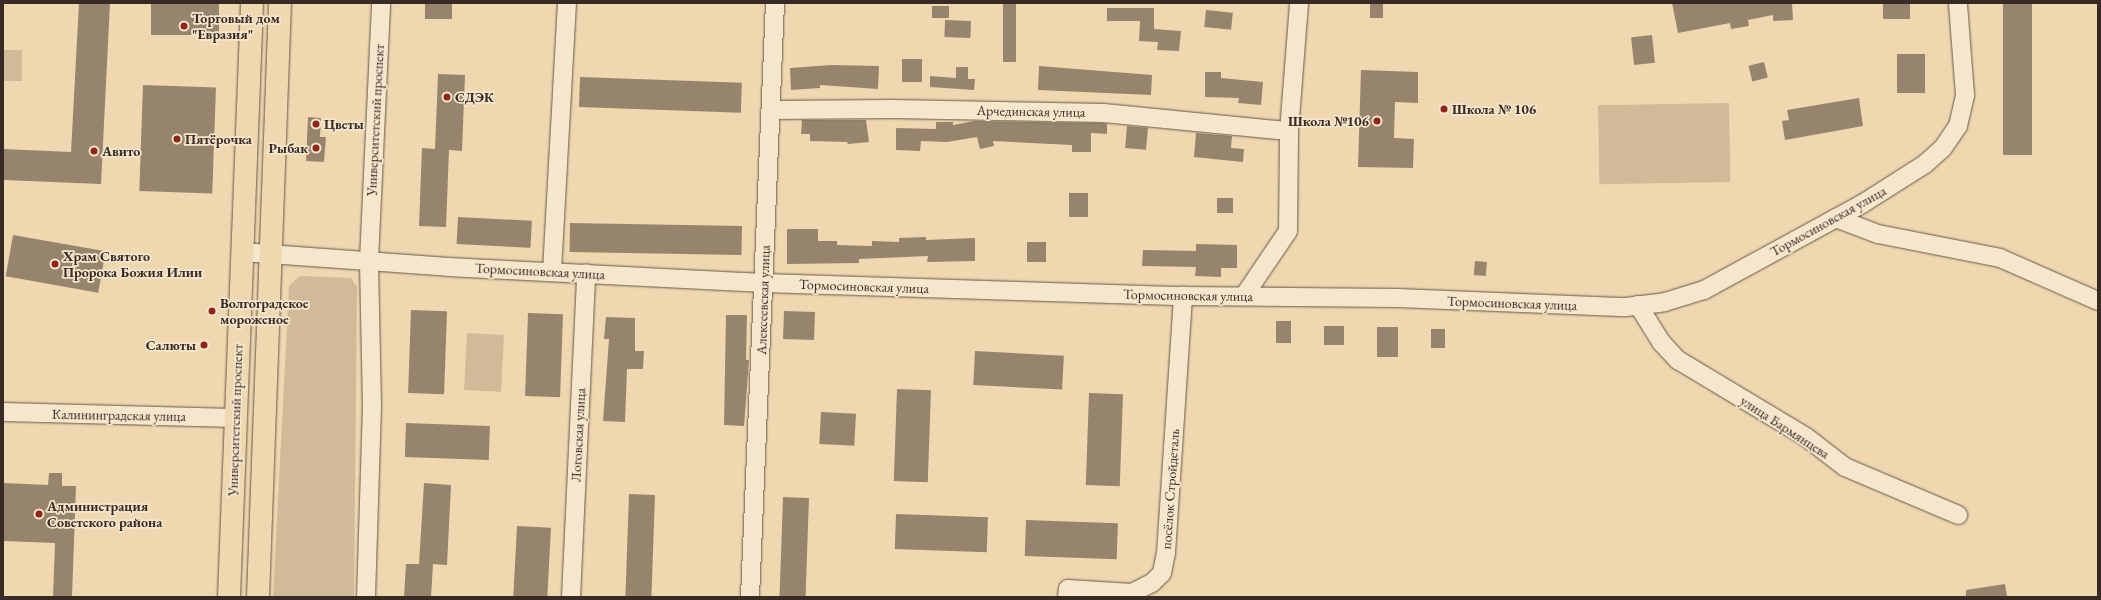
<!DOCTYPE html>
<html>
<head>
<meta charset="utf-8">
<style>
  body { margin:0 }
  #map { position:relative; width:2101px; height:600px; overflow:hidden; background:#efd8b0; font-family:"EB Garamond",serif }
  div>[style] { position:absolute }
  .green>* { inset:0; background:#d0ba98; transform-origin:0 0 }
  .building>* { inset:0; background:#97846d; transform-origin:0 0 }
  .roads { filter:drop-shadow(0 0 1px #665647) drop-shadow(0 0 1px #665647) }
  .minor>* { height:18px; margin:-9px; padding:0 9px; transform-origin:9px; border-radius:9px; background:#f5e6cc }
  .trunk>* { height:22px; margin:-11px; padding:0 11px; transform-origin:11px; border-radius:11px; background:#efd8b0 }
  .dots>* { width:11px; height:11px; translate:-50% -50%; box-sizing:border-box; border:2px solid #f5e6cc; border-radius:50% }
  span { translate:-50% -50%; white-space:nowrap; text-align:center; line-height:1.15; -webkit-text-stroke:3.5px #f5e6cc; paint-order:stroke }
  .poi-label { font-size:14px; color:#382a24; font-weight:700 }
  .left { translate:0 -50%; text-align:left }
  .right { translate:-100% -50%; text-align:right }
  .street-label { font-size:14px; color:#382a24 }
  .frame { position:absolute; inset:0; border:4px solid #382a24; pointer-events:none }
</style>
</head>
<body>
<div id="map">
  <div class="green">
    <div style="left:3px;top:50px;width:19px;height:31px"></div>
    <div style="left:1729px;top:103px;width:79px;height:131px;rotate:89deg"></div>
    <div style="clip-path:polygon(300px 276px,351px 278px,357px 287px,354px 597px,273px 597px,289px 286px)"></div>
    <div style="left:467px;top:333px;width:37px;height:57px;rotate:3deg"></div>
  </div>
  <div class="building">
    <div style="clip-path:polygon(79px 3px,110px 3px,101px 184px,3px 180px,3px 149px,71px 152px)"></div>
    <div style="left:151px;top:3px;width:68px;height:32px"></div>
    <div style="left:425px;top:3px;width:27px;height:16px"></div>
    <div style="left:1003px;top:3px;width:13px;height:59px"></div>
    <div style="left:1370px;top:3px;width:13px;height:15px"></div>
    <div style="clip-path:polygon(1672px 3px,1792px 3px,1793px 20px,1773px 21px,1773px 15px,1748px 20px,1749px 26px,1731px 29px,1730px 23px,1678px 33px)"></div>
    <div style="left:1883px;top:3px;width:27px;height:16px"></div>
    <div style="left:2003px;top:3px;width:29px;height:152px"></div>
    <div style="left:932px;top:6px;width:17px;height:12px"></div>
    <div style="clip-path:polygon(1107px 8px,1154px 8px,1154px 29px,1181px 31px,1179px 51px,1157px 50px,1158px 42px,1139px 41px,1140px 21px,1107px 21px)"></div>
    <div style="left:1206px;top:10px;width:27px;height:17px;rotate:6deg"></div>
    <div style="left:945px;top:20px;width:26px;height:17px;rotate:2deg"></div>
    <div style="left:1652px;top:35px;width:28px;height:21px;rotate:84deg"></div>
    <div style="left:1897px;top:54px;width:28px;height:39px"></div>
    <div style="left:902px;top:59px;width:20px;height:23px"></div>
    <div style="left:1764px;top:62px;width:16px;height:16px;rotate:76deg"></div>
    <div style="clip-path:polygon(831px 65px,879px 66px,878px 89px,820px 85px,820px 88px,791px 90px,790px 68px)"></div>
    <div style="clip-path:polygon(1039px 66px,1152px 75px,1151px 95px,1038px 90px)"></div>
    <div style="clip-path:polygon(956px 67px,968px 67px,968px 79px,975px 79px,974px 90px,930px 87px,930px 76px,956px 78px)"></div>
    <div style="clip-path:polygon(1361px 70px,1418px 72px,1418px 103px,1395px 102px,1394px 138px,1414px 139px,1413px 168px,1358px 167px)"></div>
    <div style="clip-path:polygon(1205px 72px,1221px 72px,1221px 78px,1263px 82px,1261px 105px,1238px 103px,1239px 98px,1205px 97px)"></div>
    <div style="clip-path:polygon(438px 74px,465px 75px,462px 151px,449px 150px,446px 227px,419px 226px,422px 148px,435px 149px)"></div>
    <div style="left:580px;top:77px;width:162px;height:30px;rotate:2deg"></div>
    <div style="left:143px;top:85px;width:73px;height:106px;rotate:2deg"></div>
    <div style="clip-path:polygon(1859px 98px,1863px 126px,1785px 140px,1782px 121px,1789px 120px,1787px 110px)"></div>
    <div style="clip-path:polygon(308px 117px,321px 118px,320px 137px,326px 137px,324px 162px,306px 161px)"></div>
    <div style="clip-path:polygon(802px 120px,866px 120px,869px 142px,848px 144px,847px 142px,810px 141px,810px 134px,801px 134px)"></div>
    <div style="clip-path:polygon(975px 121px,1103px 123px,1107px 124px,1107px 134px,1091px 133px,1091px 152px,1072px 152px,1072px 145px,993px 141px,994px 146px,980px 149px,977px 137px,947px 142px,921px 141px,920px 151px,896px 150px,896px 128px,936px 129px,936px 122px,953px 122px,953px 125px)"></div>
    <div style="left:1127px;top:126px;width:21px;height:22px;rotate:5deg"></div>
    <div style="clip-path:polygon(1196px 133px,1232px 136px,1231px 148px,1244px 149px,1243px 162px,1194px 157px)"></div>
    <div style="left:1069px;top:193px;width:19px;height:24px"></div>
    <div style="left:1217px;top:198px;width:16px;height:15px"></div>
    <div style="left:458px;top:217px;width:74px;height:27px;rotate:3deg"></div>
    <div style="left:570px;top:223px;width:172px;height:29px;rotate:1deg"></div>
    <div style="clip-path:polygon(787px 229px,818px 229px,818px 241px,837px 241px,837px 245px,872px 246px,872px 241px,899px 242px,899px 238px,926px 237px,926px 240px,975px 238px,975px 261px,927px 262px,928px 256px,859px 259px,859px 263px,787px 264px)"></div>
    <div style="left:13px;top:235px;width:94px;height:42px;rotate:10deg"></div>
    <div style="left:1027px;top:242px;width:19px;height:20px"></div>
    <div style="clip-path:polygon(1196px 244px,1237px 245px,1237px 268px,1221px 268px,1221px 277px,1195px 276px,1196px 267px,1142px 266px,1143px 250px,1196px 251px)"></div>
    <div style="left:1475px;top:261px;width:12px;height:14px;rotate:5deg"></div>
    <div style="left:411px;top:310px;width:36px;height:83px;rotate:2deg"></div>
    <div style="left:784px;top:311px;width:31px;height:28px;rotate:2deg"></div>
    <div style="left:528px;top:313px;width:35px;height:83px;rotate:2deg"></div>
    <div style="clip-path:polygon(726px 315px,747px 315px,746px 360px,749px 360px,744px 426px,724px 425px)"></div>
    <div style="clip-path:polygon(606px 317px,635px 318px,635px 351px,644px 351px,643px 369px,627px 369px,625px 422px,603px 421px,609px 339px,604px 339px)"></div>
    <div style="left:1276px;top:321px;width:15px;height:22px"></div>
    <div style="left:1324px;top:326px;width:20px;height:19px"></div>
    <div style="left:1377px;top:327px;width:21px;height:30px"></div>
    <div style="left:1431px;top:329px;width:14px;height:19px"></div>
    <div style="left:975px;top:351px;width:89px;height:34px;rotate:3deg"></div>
    <div style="left:897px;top:389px;width:34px;height:92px;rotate:2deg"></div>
    <div style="left:1089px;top:393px;width:34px;height:92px;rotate:2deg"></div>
    <div style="left:821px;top:412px;width:35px;height:32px;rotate:3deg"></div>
    <div style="left:406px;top:423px;width:84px;height:34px;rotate:2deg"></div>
    <div style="clip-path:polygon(49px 473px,62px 473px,62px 486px,76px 486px,72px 597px,53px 597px,55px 543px,3px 541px,3px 483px,48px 485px)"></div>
    <div style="clip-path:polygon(424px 483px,451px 485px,447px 565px,433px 564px,431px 597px,404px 597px,406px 564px,419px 564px)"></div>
    <div style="left:629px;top:494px;width:26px;height:103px;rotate:2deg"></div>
    <div style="left:783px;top:497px;width:26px;height:100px;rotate:2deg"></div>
    <div style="left:896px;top:514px;width:92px;height:35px;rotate:2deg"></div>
    <div style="left:1026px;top:520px;width:92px;height:36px;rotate:2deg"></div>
    <div style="left:517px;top:526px;width:34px;height:71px;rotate:3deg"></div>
    <div style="clip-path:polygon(2005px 584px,2007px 597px,1966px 597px,1966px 590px)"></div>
  </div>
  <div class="roads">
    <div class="minor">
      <div style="left:772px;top:110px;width:121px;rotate:-0.5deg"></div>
      <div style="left:893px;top:109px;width:211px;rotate:1.1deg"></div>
      <div style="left:1104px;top:113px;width:186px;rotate:5.6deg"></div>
      <div style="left:1836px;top:218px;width:45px;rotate:20.9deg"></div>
      <div style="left:1878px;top:234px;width:124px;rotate:11.1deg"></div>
      <div style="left:2000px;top:258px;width:107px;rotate:23.7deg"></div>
      <div style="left:241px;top:252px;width:208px;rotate:4.1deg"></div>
      <div style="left:448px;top:267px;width:316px;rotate:2.9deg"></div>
      <div style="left:764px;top:283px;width:419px;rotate:1.8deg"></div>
      <div style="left:1183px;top:296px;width:215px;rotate:0.5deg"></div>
      <div style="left:1398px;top:298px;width:228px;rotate:2.3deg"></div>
      <div style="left:1626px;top:307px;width:39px;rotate:-7deg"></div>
      <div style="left:1665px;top:302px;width:41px;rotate:-17.1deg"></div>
      <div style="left:1704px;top:290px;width:180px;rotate:-28.6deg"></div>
      <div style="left:1862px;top:204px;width:75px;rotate:-32.4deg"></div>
      <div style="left:1925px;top:164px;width:24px;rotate:-42deg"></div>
      <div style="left:1943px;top:148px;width:27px;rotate:-56deg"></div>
      <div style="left:1958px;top:126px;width:32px;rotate:-77deg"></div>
      <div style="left:1965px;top:95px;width:92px;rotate:-94.4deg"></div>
      <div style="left:552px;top:271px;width:268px;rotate:-86.8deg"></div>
      <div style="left:1244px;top:296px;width:78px;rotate:-55.9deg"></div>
      <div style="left:1288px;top:231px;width:100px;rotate:-89.4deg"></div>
      <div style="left:1289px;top:131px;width:128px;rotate:-85.5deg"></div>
      <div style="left:1638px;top:305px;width:44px;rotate:58.1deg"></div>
      <div style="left:1661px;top:342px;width:25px;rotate:47deg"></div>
      <div style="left:1678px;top:360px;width:149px;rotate:31deg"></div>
      <div style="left:1806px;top:437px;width:49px;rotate:37.6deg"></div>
      <div style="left:1845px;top:467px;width:123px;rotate:23deg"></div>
      <div style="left:3px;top:412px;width:232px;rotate:1.5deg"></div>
      <div style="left:366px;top:597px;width:191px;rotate:-88.2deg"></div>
      <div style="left:372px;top:406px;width:146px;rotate:-91.2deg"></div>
      <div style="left:369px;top:260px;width:257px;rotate:-87.3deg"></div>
      <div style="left:571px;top:597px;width:324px;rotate:-87.3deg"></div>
      <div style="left:750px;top:597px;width:595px;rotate:-87.59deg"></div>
      <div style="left:1067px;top:597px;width:8px;rotate:-83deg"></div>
      <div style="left:1068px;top:589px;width:64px;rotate:3.6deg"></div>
      <div style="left:1132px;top:593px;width:22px;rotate:-27deg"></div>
      <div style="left:1152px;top:583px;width:14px;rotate:-45deg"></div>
      <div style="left:1162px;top:573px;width:20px;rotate:-79deg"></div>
      <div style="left:1166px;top:553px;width:258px;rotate:-86.2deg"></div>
    </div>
    <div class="trunk">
      <div style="left:229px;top:597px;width:594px;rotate:-87.78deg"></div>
      <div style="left:258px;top:597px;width:594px;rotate:-87.88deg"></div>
    </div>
  </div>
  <div class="dots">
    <div style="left:184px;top:26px;background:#8f2418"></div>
    <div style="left:447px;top:97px;background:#8f2418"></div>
    <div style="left:1444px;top:109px;background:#8f2418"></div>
    <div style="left:1377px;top:121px;background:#8f2418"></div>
    <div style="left:316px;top:124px;background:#8f2418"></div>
    <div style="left:177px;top:139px;background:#8f2418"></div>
    <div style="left:316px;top:148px;background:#8f2418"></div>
    <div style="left:94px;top:151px;background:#8f2418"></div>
    <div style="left:55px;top:264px;background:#8f2418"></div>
    <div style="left:212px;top:311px;background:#8f2418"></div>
    <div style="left:204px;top:345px;background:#8f2418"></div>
    <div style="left:39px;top:514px;background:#8f2418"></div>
  </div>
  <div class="poi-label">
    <span class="left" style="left:192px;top:26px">Торговый дом<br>"Евразия"</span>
    <span class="left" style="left:455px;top:97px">СДЭК</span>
    <span class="left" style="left:1452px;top:109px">Школа № 106</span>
    <span class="right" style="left:1369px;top:121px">Школа №106</span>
    <span class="left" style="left:324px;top:124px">Цветы</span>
    <span class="left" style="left:185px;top:139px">Пятёрочка</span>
    <span class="right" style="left:308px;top:148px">Рыбак</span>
    <span class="left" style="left:102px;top:151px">Авито</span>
    <span class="left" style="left:63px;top:264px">Храм Святого<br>Пророка Божия Илии</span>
    <span class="left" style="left:220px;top:311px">Волгоградское<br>мороженое</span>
    <span class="right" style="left:196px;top:345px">Салюты</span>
    <span class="left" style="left:47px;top:514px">Администрация<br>Советского района</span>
  </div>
  <div class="street-label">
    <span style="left:1031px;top:111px;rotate:1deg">Арчединская улица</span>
    <span style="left:375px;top:120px;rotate:-87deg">Университетский проспект</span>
    <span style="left:1828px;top:221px;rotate:-29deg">Тормосиновская улица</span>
    <span style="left:540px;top:271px;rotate:3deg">Тормосиновская улица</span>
    <span style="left:864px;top:286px;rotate:2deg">Тормосиновская улица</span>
    <span style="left:1188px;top:295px;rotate:1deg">Тормосиновская улица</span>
    <span style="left:763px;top:300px;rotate:-88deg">Алексеевская улица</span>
    <span style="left:1512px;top:303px;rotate:2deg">Тормосиновская улица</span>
    <span style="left:119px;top:415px;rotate:1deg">Калининградская улица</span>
    <span style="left:235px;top:420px;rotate:-88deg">Университетский проспект</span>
    <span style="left:1785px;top:427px;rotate:33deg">улица Бармянцева</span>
    <span style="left:578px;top:435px;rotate:-87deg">Логовская улица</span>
    <span style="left:1170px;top:489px;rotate:-86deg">посёлок Стройдеталь</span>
  </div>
  <div class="frame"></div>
</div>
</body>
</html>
